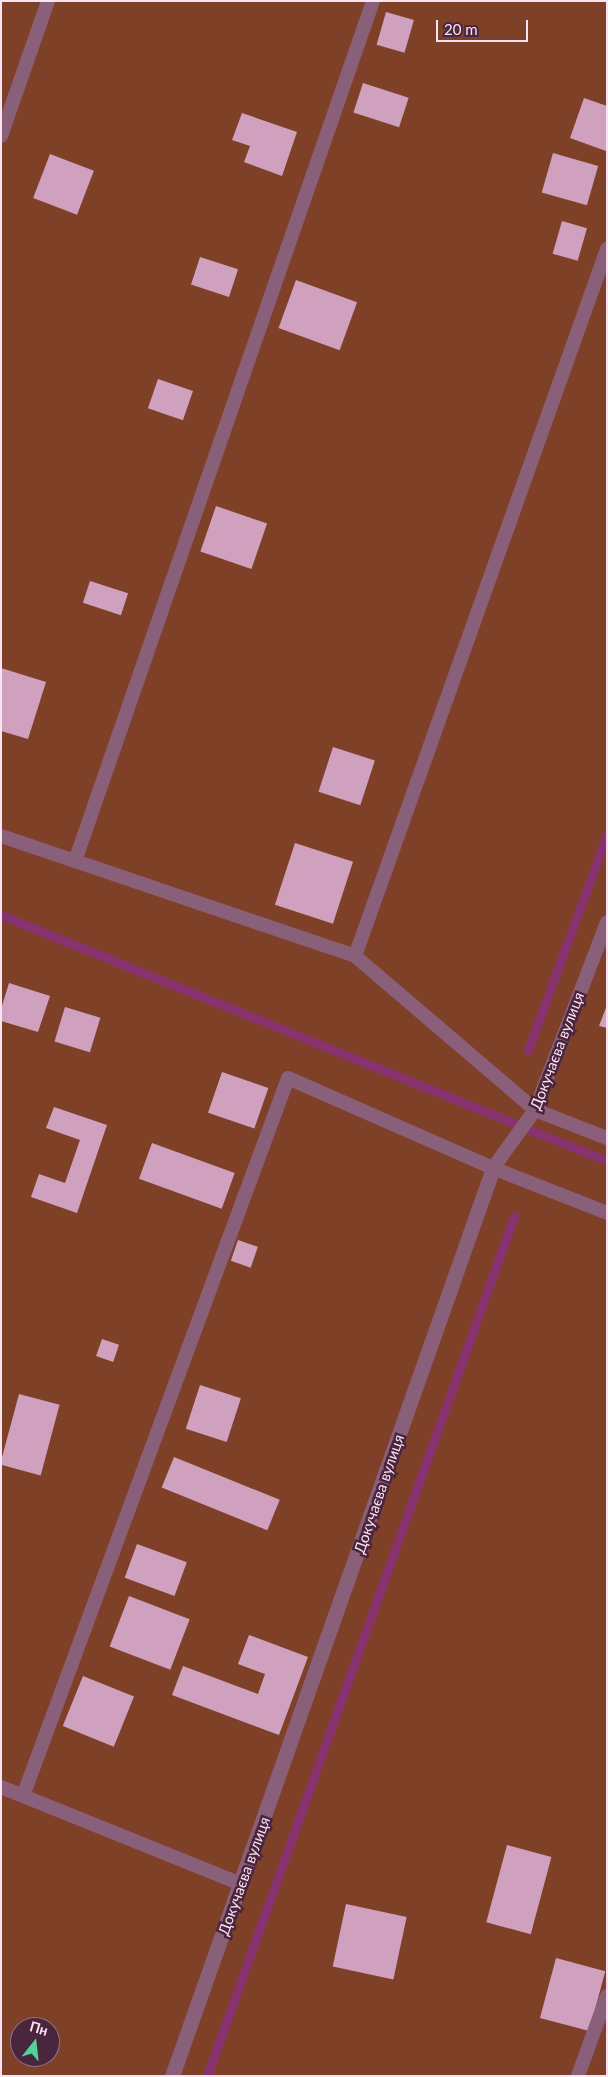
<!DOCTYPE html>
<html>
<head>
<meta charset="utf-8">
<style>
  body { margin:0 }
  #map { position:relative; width:608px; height:2077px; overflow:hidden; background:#562f49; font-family:Lato,sans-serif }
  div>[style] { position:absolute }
  .green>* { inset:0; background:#7f4028 }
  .stream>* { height:9px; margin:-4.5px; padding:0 4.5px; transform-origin:4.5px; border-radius:4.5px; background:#88326f }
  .building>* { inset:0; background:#cfa1be; transform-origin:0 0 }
  .service>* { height:14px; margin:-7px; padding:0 7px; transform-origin:7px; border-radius:7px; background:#8a5f7a }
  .minor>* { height:15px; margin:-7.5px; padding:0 7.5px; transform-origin:7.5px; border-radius:7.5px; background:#8a5f7a }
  span { translate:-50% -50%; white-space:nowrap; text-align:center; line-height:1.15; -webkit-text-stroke:5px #4a253e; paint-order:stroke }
  .street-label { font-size:15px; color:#fce3f2 }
  .frame { position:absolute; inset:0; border:2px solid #fce3f2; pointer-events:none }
  .north { position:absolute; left:10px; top:2017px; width:50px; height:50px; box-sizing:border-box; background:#4a253e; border:1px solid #917186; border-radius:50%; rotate:16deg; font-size:14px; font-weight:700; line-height:20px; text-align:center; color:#fce3f2 }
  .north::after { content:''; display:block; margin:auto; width:18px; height:22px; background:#4fd399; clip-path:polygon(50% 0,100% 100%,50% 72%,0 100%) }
  .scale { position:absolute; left:436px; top:20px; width:92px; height:22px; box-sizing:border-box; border:2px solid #fce3f2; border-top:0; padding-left:6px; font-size:15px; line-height:18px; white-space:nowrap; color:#fce3f2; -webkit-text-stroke:4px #4a253e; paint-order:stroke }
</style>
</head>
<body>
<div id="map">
  <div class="green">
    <div style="clip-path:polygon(evenodd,1px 1px,607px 1px,607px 2076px,1px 2076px,1px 1px,20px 2027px,50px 2027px,50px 2057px,20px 2057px,20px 2027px)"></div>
  </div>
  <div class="stream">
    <div style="left:1px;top:915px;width:654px;rotate:22.09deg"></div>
    <div style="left:528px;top:1050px;width:230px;rotate:-69.9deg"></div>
    <div style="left:207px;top:2076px;width:913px;rotate:-70.35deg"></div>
  </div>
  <div class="building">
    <div style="left:386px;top:12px;width:29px;height:34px;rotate:16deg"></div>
    <div style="left:363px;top:83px;width:48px;height:31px;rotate:18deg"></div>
    <div style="clip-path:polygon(584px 98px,607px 106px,606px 151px,570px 138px)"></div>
    <div style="clip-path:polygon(242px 113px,297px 132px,282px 176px,244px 162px,250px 146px,232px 140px)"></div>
    <div style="left:553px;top:153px;width:47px;height:41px;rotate:16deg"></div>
    <div style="left:50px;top:154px;width:47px;height:47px;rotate:21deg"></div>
    <div style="left:562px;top:221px;width:26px;height:34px;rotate:16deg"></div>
    <div style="left:200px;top:257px;width:40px;height:29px;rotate:18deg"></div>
    <div style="left:296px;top:280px;width:65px;height:51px;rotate:20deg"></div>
    <div style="left:158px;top:379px;width:37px;height:31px;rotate:19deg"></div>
    <div style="left:216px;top:506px;width:54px;height:48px;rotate:19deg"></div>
    <div style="left:90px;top:581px;width:40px;height:23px;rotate:18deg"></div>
    <div style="clip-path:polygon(1px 668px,46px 682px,28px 739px,1px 731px)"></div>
    <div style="left:333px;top:747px;width:44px;height:47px;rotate:18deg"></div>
    <div style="left:295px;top:843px;width:61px;height:65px;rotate:18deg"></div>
    <div style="clip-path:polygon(9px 983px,50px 996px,38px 1032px,1px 1021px,1px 1009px)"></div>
    <div style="clip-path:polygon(607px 1005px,607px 1028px,599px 1026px)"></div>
    <div style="left:65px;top:1007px;width:37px;height:36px;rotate:17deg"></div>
    <div style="left:222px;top:1072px;width:49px;height:43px;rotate:19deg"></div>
    <div style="clip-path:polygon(54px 1107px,107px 1125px,77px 1213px,31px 1197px,39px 1174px,65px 1183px,80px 1140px,46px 1128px)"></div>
    <div style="left:152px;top:1143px;width:88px;height:38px;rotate:20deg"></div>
    <div style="left:238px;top:1240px;width:21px;height:22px;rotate:19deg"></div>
    <div style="left:102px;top:1339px;width:18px;height:18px;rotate:19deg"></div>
    <div style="left:200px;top:1385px;width:43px;height:46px;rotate:18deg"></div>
    <div style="left:19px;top:1394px;width:42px;height:73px;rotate:15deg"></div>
    <div style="left:174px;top:1457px;width:114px;height:33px;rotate:22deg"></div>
    <div style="left:137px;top:1544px;width:53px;height:36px;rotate:20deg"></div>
    <div style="left:129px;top:1596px;width:65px;height:54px;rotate:21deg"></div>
    <div style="clip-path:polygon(249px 1635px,308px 1657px,279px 1735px,172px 1695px,183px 1666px,258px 1694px,265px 1674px,238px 1664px)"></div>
    <div style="left:83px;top:1676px;width:55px;height:54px;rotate:22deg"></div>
    <div style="left:507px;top:1845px;width:46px;height:80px;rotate:15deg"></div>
    <div style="left:346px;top:1904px;width:62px;height:64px;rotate:12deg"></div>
    <div style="left:556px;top:1958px;width:51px;height:62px;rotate:15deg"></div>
  </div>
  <div class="service">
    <div style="left:1px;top:136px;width:143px;rotate:-70.8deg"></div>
    <div style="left:1px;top:836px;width:374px;rotate:18.7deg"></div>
    <div style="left:355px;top:956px;width:237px;rotate:40.5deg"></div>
    <div style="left:535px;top:1110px;width:77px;rotate:21.3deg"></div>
    <div style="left:75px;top:861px;width:910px;rotate:-70.89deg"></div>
    <div style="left:355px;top:956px;width:751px;rotate:-70.38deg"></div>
    <div style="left:493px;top:1168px;width:72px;rotate:-54.1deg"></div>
    <div style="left:535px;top:1110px;width:201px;rotate:-69deg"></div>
    <div style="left:1px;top:1787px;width:259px;rotate:22deg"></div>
    <div style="left:23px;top:1796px;width:765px;rotate:-69.74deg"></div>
    <div style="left:288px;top:1078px;width:224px;rotate:23.7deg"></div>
    <div style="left:493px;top:1168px;width:123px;rotate:21.5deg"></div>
    <div style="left:578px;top:2076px;width:85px;rotate:-70.1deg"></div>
  </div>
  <div class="minor">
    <div style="left:172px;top:2076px;width:963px;rotate:-70.53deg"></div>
  </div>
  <div class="street-label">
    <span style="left:557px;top:1051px;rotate:-69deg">Докучаєва вулиця</span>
    <span style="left:379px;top:1494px;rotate:-71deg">Докучаєва вулиця</span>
    <span style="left:244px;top:1876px;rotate:-70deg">Докучаєва вулиця</span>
  </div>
  <div class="frame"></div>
  <div class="north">Пн</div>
  <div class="scale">20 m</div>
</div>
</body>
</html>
